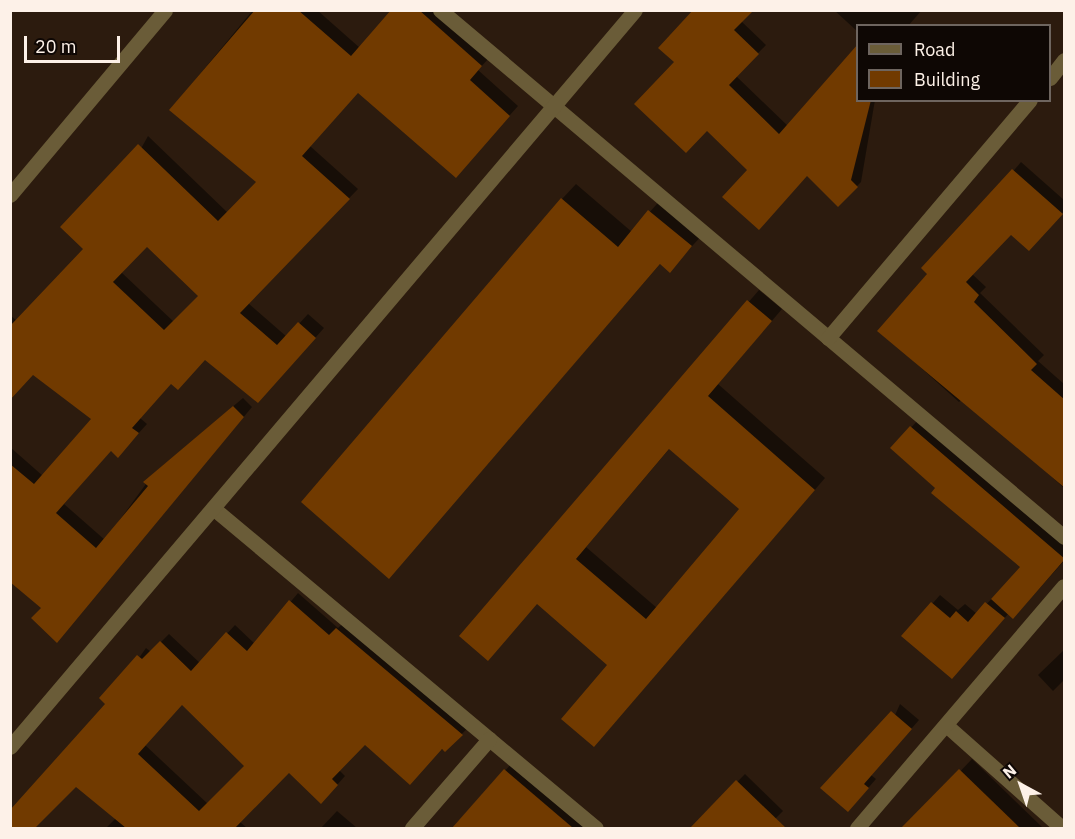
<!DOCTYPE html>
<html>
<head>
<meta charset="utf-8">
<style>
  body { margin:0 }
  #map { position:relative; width:1075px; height:839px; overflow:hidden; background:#2c1b0e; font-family:"IBM Plex Sans",sans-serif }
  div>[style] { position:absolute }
  .shadow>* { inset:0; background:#0007 }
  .building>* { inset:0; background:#713a00 }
  .minor>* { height:15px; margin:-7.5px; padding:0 7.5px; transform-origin:7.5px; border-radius:7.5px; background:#6a5c38 }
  span { translate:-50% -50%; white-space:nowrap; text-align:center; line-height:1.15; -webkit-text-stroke:4.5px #0e0704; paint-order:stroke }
  .frame { position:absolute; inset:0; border:12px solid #fdf1e8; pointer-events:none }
  .legend { position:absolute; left:856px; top:24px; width:195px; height:78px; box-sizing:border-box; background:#0e0704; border:2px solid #6e655f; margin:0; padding:8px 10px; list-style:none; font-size:18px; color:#fdf1e8 }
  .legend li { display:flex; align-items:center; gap:12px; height:30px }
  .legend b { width:30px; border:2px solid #6e655f }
  .north { position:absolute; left:991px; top:755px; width:60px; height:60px; -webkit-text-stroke:4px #0e0704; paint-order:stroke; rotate:320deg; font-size:16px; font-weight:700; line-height:24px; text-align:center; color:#fdf1e8 }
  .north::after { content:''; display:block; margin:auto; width:21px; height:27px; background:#fdf1e8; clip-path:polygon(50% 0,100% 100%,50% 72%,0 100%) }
  .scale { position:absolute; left:24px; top:36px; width:96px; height:27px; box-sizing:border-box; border:3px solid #fdf1e8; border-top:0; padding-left:8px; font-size:18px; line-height:21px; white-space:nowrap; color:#fdf1e8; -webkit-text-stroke:4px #0e0704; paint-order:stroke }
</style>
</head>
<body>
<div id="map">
  <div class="shadow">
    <div style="clip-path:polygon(evenodd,253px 10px,317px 10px,360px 48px,393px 10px,438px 10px,490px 57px,478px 70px,518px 106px,465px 166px,358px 91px,310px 146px,358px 189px,248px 303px,287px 337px,308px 314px,324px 328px,267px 392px,205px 358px,171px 383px,140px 418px,147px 424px,126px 447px,111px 450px,64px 504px,105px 540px,154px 473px,243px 398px,252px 407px,57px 641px,43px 608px,10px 580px,10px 447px,43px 476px,93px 418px,34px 373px,10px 400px,10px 315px,17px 321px,85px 249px,148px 136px,228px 213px,258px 182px,171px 109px,253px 10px,147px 245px,200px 296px,174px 322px,121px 272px,147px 245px)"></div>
    <div style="clip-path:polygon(834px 10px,922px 10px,908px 26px,858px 26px,858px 32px)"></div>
    <div style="clip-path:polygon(741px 21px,766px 45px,736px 76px,789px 127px,858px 100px,875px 100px,861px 182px,838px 205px,808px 174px,749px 170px,707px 129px,636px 104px)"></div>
    <div style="clip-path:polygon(1021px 162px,1064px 200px,1064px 211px,1037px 241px,1011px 234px,972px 274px,986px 287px,980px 293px,1044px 355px,1038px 361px,1064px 384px,1064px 488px,964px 397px,959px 402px,880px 331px)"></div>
    <div style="clip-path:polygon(576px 184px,632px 232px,664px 196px,706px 231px,670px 270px,661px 263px,389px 577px,562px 199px)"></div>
    <div style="clip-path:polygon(evenodd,759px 290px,782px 309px,718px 384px,825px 478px,605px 734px,609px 665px,538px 603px,461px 636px,759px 290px,670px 448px,741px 509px,657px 608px,586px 547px,670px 448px)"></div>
    <div style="clip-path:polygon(919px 419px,1064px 545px,1064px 561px,1021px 609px,1009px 613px,952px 677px,904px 636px,940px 595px,958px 610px,965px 604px,977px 614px,1022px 567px,892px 448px)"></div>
    <div style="clip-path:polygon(evenodd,298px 593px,338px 628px,345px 621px,470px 726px,445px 750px,365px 743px,339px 770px,345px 776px,329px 794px,289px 771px,240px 822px,247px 828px,106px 828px,116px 818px,76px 785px,33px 828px,10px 828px,10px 815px,107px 703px,146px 648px,151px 652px,169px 634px,200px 663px,235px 625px,255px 644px,298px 593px,182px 703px,246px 766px,208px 804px,145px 745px,182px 703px)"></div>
    <div style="clip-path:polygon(1064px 650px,1064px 680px,1053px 691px,1038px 675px)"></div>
    <div style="clip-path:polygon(900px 704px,919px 720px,871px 775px,876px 779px,856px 802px)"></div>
    <div style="clip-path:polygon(972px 759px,1043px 828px,906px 828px)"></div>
    <div style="clip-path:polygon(513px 762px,574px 808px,604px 828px,453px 828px)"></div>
    <div style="clip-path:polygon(745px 774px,783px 811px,766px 828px,699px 828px,695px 825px)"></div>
    <div style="clip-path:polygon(337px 811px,357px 828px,321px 828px)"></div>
  </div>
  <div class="building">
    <div style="clip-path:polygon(evenodd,255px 10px,298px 10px,351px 56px,391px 10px,419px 10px,482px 66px,470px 80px,510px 116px,456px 178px,358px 93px,302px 156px,350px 199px,240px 313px,277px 345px,298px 322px,316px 338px,258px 403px,205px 360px,178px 390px,171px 384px,132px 428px,139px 433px,118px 458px,111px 451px,56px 513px,96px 548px,148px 486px,143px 482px,233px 406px,244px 417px,57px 643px,31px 618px,41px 608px,10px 582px,10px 464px,34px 484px,91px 419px,33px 375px,10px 400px,10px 326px,83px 249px,60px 227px,138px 144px,218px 221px,256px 182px,169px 110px,255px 10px,147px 247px,198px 296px,164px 330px,113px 282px,147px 247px)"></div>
    <div style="clip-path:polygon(693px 10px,754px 10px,734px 30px,759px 54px,729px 85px,779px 134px,858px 44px,858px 100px,871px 100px,851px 180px,858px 187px,838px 207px,807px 176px,759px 230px,722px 197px,747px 170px,707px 131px,686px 153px,634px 104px,674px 62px,658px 48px)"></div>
    <div style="clip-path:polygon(1012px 169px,1063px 214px,1029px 251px,1011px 235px,966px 282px,979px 295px,974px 302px,1037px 364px,1031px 370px,1065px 400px,1065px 488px,877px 331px,927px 274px,921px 268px)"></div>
    <div style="clip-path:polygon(561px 198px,618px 247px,648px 210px,692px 246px,670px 273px,660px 264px,389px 579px,301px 502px)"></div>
    <div style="clip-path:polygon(evenodd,747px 300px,772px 321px,708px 396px,815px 490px,594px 747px,561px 719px,607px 665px,537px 604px,488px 661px,459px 636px,747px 300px,669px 449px,739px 509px,646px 619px,576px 559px,669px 449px)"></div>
    <div style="clip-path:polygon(910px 426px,1065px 559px,1013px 619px,991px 599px,1020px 567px,931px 493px,935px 488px,890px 448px)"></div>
    <div style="clip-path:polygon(evenodd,289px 600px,329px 635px,336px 628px,463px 735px,445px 752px,442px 749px,410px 785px,365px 745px,332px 779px,338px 785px,321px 804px,289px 773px,235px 828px,126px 828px,76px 787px,35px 828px,10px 828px,10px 810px,105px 704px,99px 698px,137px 655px,142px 659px,160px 641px,191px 671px,226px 632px,247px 651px,289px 600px,182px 705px,244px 766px,199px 811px,138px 754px,182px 705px)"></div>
    <div style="clip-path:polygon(931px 602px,950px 618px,956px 611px,968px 622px,985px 602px,1005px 618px,952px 679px,901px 636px)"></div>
    <div style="clip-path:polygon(891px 711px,912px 729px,864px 784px,869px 788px,848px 812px,820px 788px)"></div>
    <div style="clip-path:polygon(504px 769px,573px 828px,452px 828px)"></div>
    <div style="clip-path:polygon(959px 769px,1020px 828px,901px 828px)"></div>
    <div style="clip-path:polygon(736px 780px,786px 828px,690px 828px)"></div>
  </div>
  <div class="minor">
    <div style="left:440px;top:10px;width:817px;rotate:40.18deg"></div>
    <div style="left:1050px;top:78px;width:23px;rotate:-52deg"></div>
    <div style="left:10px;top:195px;width:241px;rotate:-50deg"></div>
    <div style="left:828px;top:338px;width:312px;rotate:-49.7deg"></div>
    <div style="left:213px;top:508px;width:499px;rotate:39.9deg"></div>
    <div style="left:946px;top:725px;width:155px;rotate:41.6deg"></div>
    <div style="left:10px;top:747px;width:966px;rotate:-49.7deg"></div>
    <div style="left:412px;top:828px;width:118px;rotate:-49.1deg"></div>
    <div style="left:857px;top:828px;width:318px;rotate:-49.5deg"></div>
  </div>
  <div class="frame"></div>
  <ul class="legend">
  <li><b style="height:8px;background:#6a5c38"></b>Road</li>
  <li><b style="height:16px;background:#713a00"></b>Building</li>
  </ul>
  <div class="north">N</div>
  <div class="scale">20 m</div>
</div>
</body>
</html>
